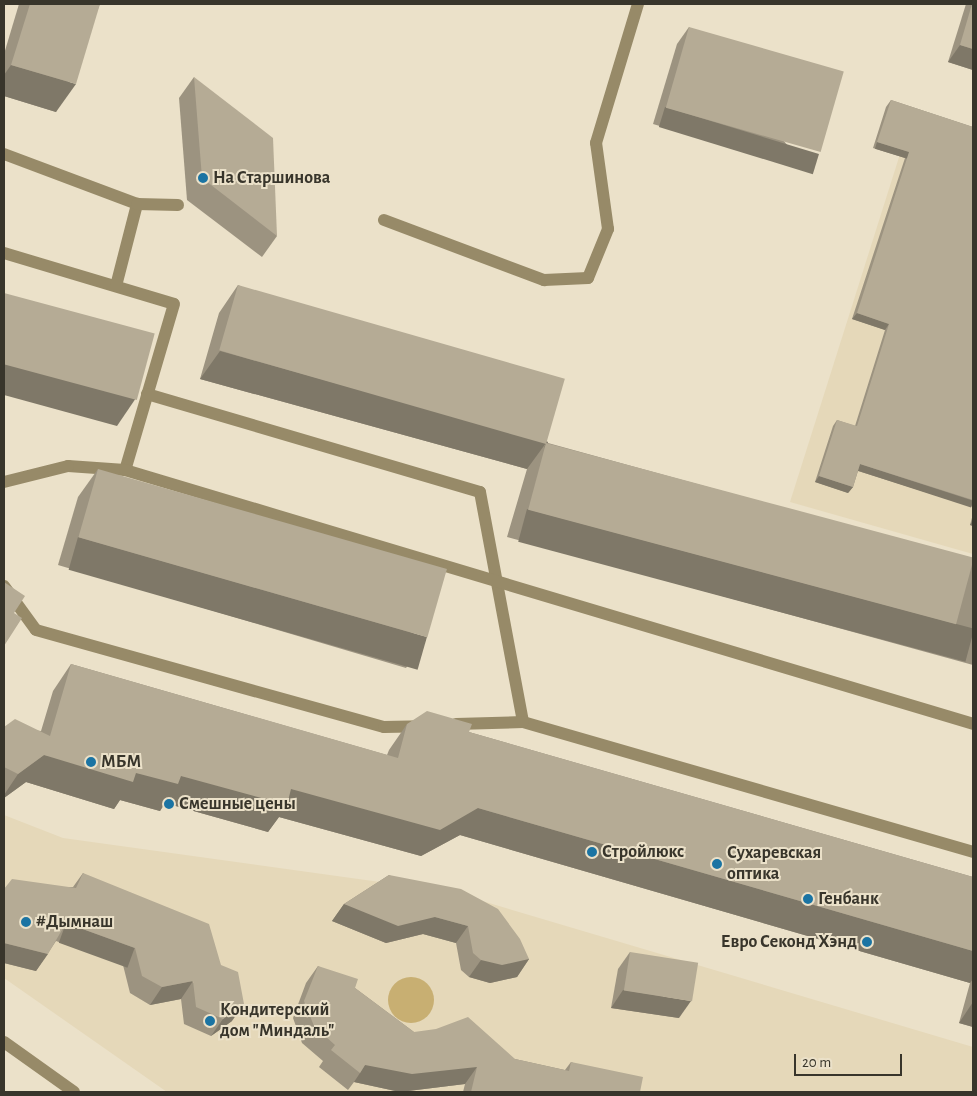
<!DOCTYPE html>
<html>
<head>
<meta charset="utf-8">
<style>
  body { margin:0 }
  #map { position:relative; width:977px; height:1096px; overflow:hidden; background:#ebe1c9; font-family:"Alegreya Sans",sans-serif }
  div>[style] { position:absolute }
  .built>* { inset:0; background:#e5d8b9 }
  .green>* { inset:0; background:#c8af72 }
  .round { border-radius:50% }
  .minor>* { height:12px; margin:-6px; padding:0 6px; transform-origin:6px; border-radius:6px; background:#978a68 }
  .wall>* { inset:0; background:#9c9380 }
  .shaded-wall>* { inset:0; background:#7f7868; transform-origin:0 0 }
  .building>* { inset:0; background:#b5ab95; transform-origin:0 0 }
  .dots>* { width:14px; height:14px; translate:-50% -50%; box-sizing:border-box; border:2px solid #ebe1c9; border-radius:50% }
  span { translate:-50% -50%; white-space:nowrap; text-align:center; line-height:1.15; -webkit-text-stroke:4px #ebe1c9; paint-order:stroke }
  .poi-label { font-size:18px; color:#38352b; font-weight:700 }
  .left { translate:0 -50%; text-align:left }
  .right { translate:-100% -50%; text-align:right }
  .frame { position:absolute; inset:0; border:5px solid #38352b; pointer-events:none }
  .scale { position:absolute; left:794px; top:1054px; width:108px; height:22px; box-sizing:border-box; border:2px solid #38352b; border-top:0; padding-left:6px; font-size:15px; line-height:18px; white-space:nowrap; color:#38352b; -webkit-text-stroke:4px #ebe1c9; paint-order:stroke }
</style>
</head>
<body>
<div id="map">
  <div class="built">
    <div style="clip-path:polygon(913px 113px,973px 132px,973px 554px,790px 502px)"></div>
    <div style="clip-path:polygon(4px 815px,63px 838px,452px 892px,973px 1047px,973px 1092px,167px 1092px,4px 978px)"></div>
  </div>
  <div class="green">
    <div class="round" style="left:388px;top:977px;width:46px;height:46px"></div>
  </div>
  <div class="minor">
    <div style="left:4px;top:154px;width:142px;rotate:20.6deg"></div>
    <div style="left:384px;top:220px;width:171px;rotate:20.6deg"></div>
    <div style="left:544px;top:280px;width:44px;rotate:-2.6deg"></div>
    <div style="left:588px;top:278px;width:53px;rotate:-67.8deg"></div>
    <div style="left:608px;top:229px;width:87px;rotate:-97.9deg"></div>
    <div style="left:596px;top:143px;width:145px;rotate:-73.2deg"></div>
    <div style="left:4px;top:253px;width:177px;rotate:16.7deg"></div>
    <div style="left:174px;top:304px;width:173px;rotate:106.4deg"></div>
    <div style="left:125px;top:470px;width:57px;rotate:-176deg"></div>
    <div style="left:68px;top:466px;width:66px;rotate:166deg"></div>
    <div style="left:116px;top:286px;width:85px;rotate:-75.6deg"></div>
    <div style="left:137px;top:204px;width:41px;rotate:1.4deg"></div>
    <div style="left:147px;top:394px;width:347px;rotate:16.4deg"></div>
    <div style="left:480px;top:492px;width:234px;rotate:79.4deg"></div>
    <div style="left:523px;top:722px;width:468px;rotate:16.1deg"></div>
    <div style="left:125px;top:470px;width:885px;rotate:16.67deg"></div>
    <div style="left:4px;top:586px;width:54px;rotate:54deg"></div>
    <div style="left:36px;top:630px;width:361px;rotate:15.6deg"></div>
    <div style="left:384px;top:727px;width:39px;rotate:-1deg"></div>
    <div style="left:456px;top:724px;width:67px;rotate:-1.7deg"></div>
    <div style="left:4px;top:1042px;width:86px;rotate:35.5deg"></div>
  </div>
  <div class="wall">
    <div style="clip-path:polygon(19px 4px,100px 4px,56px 112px,4px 96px,4px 54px)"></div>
    <div style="clip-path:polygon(966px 4px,973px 4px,973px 70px,948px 62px)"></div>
    <div style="clip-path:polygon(689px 27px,808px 170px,653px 124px,677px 44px)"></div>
    <div style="clip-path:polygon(194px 77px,277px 236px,262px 257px,187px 200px,179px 98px)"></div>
    <div style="clip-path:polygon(891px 100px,973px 127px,973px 507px,858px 471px,853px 487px,848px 493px,815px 482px,833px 426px,837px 420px,855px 426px,885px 330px,852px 319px,905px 158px,873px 148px,886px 107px)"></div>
    <div style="clip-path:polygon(238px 285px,548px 442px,548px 443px,973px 560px,973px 665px,507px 537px,527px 469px,200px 379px,219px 313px)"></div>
    <div style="clip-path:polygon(98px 469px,426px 640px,406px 668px,58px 565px,78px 497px)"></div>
    <div style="clip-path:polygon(973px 514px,973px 526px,970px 525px)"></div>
    <div style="clip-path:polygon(71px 664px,387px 755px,389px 750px,407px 724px,469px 732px,973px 877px,973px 1027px,959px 1023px,970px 983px,460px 835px,421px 856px,279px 817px,268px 832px,165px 803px,160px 811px,120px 800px,114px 809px,26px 782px,4px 798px,4px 727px,41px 731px,53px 691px)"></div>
    <div style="clip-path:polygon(83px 873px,232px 1021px,211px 1036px,184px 1024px,181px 999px,150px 1005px,130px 993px,123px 965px,56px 941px,36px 971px,4px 963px,4px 889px,73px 887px)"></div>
    <div style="clip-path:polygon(389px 875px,529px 959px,517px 977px,490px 983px,469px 977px,461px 970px,456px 943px,423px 934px,386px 943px,332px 921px,344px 904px)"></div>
    <div style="clip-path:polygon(630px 952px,679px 1018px,611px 1008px,618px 969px)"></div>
    <div style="clip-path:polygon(318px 966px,355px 988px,414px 1032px,515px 1059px,565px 1070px,571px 1062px,640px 1092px,463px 1092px,465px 1084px,400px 1092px,354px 1082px,348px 1090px,319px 1067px,323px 1061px,302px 1043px,293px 1018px,306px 983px)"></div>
  </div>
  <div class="shaded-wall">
    <div style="clip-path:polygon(960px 45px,973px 49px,973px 70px,948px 62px)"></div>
    <div style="clip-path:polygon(11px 65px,76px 84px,56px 112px,4px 96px,4px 75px)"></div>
    <div style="left:665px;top:107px;width:161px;height:21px;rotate:17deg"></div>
    <div style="left:877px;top:142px;width:34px;height:7px;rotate:17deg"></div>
    <div style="clip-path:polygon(857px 313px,889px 324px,885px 330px,852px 319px)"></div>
    <div style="clip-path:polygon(220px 351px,548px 442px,544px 448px,546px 443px,527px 469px,200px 379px)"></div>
    <div style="clip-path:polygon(4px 362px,136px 398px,117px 426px,4px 395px)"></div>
    <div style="left:860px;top:464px;width:119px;height:7px;rotate:18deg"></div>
    <div style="clip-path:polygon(819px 476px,853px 487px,848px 493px,815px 482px)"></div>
    <div style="left:527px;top:509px;width:463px;height:34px;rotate:15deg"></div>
    <div style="clip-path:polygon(973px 520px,973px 526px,970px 525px)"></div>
    <div style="left:78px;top:537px;width:363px;height:34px;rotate:16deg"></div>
    <div style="clip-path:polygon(44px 755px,136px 773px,181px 776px,291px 789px,478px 808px,973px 951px,973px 979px,970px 983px,460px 835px,421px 856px,279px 817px,268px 832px,165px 803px,160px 811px,120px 800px,114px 809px,26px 782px,4px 798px,4px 795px,18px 774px)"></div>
    <div style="clip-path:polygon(344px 904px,435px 917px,468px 926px,456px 943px,423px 934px,386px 943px,332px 921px)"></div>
    <div style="left:66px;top:923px;width:73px;height:21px;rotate:20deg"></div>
    <div style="clip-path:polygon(4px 943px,48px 954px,36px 971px,4px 963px)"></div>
    <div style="clip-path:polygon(529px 959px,517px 977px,490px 983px,469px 977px,481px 960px)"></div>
    <div style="clip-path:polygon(193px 981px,181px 999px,150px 1005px,162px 987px)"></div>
    <div style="clip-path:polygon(623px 990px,691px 1001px,679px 1018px,611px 1008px)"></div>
    <div style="clip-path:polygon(973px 1002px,973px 1027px,959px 1023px)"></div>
    <div style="clip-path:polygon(244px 1004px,232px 1021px,211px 1036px,223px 1019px)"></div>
    <div style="clip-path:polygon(365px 1065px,477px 1067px,465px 1084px,400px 1092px,354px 1082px,360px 1073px)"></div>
  </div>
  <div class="building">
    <div style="clip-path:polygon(30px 4px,100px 4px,76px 84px,11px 65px)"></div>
    <div style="clip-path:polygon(972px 4px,973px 4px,973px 49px,960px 45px)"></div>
    <div style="left:689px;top:27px;width:161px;height:84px;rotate:16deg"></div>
    <div style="clip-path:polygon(194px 77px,273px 138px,277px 236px,202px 178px)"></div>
    <div style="clip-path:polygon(891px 100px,973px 127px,973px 500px,860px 464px,853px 487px,819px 476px,837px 420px,857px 426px,889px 324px,857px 313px,909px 152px,877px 142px)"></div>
    <div style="left:238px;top:285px;width:340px;height:68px;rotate:16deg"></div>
    <div style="left:4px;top:293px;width:156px;height:69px;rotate:15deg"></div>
    <div style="left:546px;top:443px;width:443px;height:69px;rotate:15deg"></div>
    <div style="left:98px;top:469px;width:363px;height:71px;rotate:16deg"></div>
    <div style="clip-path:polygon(4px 582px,25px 596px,14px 613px,22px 618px,4px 646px)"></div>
    <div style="clip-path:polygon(71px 664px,398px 758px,407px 724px,427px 711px,472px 724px,469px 732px,973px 877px,973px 951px,478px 808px,440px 830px,291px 789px,287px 805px,181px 776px,178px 784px,136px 773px,133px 782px,44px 755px,18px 774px,4px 767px,4px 727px,15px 719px,50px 736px)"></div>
    <div style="clip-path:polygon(83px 873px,209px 924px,221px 965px,238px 972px,244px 1004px,223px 1019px,196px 1007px,193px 981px,162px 987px,142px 976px,135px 948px,66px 923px,48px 954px,4px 943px,4px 889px,12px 879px,76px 888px)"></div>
    <div style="clip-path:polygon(389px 875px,461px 889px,498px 909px,520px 939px,529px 959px,502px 965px,481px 960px,473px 953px,468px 926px,435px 917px,398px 926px,344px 904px)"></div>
    <div style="left:630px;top:952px;width:69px;height:39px;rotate:9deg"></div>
    <div style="clip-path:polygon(318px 966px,358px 979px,355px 988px,414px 1032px,436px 1029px,468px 1017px,515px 1059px,569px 1071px,571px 1062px,643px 1077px,640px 1092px,471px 1092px,477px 1067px,412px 1074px,365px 1065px,360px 1073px,331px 1050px,335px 1045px,314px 1026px,304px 1001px)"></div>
  </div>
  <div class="dots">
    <div style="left:203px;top:178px;background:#1b74a3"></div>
    <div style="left:91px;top:762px;background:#1b74a3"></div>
    <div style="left:169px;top:804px;background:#1b74a3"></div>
    <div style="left:592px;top:852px;background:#1b74a3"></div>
    <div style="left:717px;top:864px;background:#1b74a3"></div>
    <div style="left:808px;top:899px;background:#1b74a3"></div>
    <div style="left:26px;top:922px;background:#1b74a3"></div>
    <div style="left:867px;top:942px;background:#1b74a3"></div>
    <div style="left:210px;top:1021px;background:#1b74a3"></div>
  </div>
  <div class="poi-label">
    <span class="left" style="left:213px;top:178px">На Старшинова</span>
    <span class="left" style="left:101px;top:762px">МБМ</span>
    <span class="left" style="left:179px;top:804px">Смешные цены</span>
    <span class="left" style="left:602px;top:852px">Стройлюкс</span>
    <span class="left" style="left:727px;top:864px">Сухаревская<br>оптика</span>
    <span class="left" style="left:818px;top:899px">Генбанк</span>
    <span class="left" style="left:36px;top:922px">#Дымнаш</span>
    <span class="right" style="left:857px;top:942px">Евро Секонд Хэнд</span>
    <span class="left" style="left:220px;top:1021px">Кондитерский<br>дом "Миндаль"</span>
  </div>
  <div class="frame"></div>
  <div class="scale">20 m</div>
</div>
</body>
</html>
